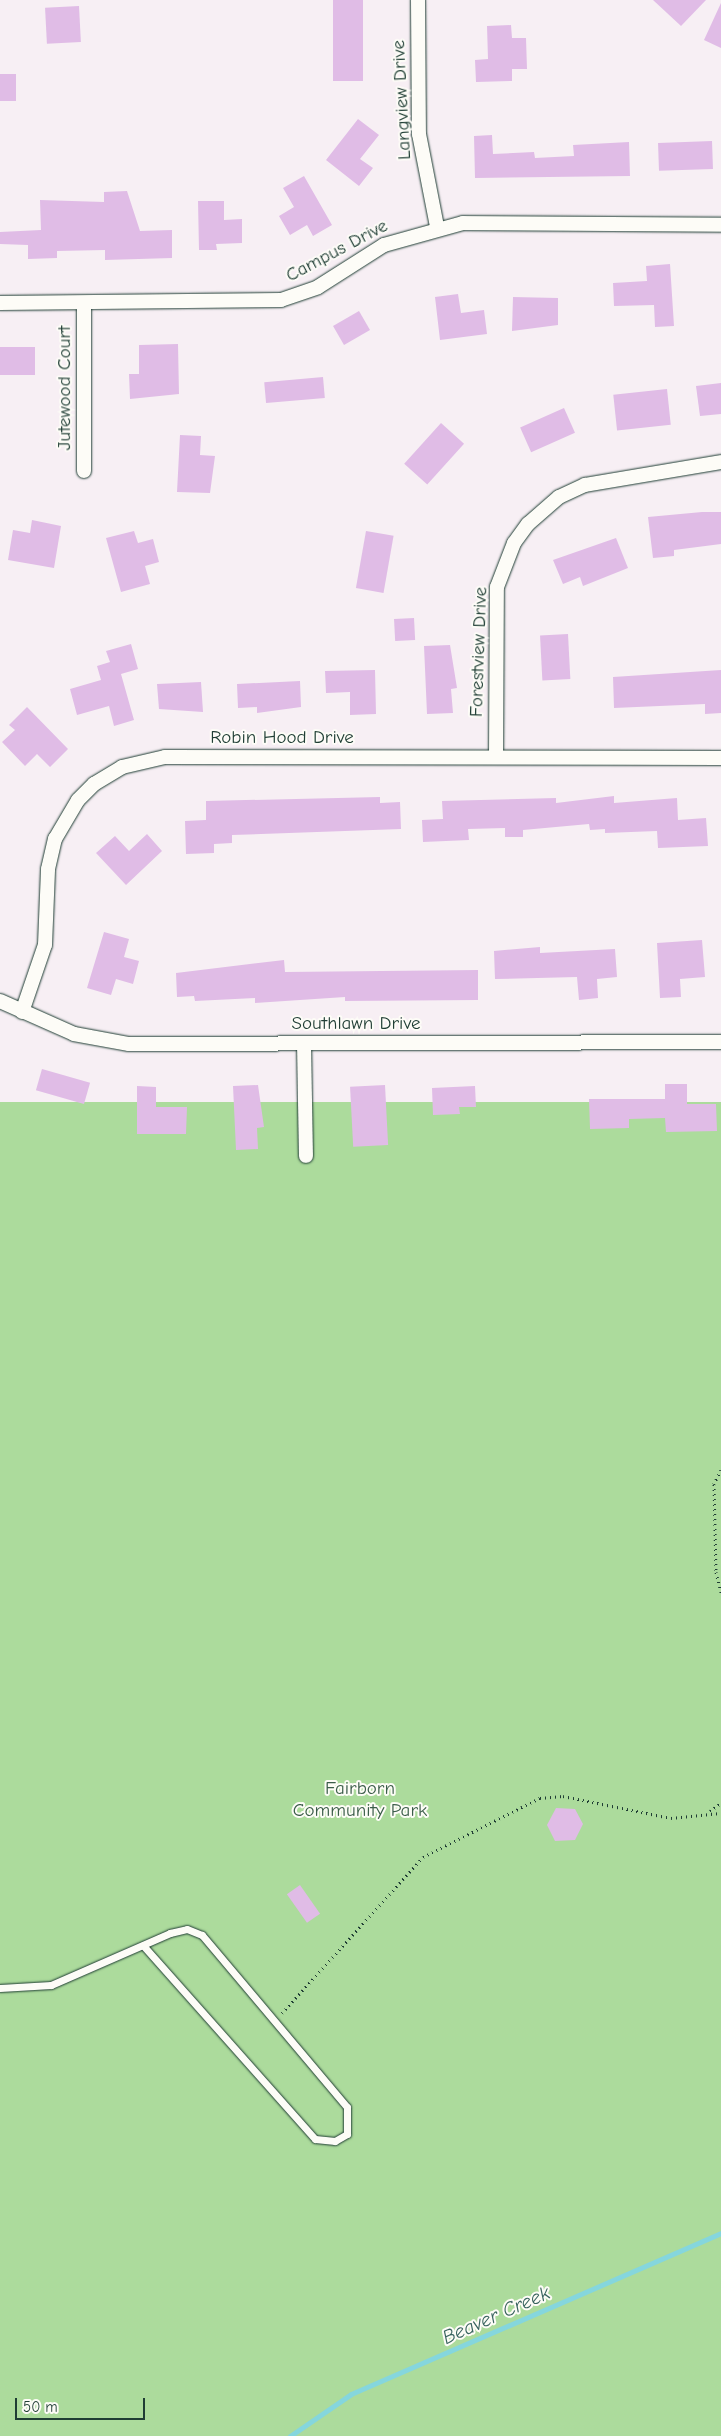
<!DOCTYPE html>
<html>
<head>
<meta charset="utf-8">
<style>
  body { margin:0 }
  #map { position:relative; width:721px; height:2436px; overflow:hidden; background:#f7eff4; font-family:"Comic Neue",sans-serif }
  div>[style] { position:absolute }
  .green>* { inset:0; background:#acdb9c; transform-origin:0 0 }
  .stream>* { height:5px; margin:-2.5px; padding:0 2.5px; transform-origin:2.5px; border-radius:2.5px; background:#85d6dd }
  .building>* { inset:0; background:#e0bce6; transform-origin:0 0 }
  .path>* { height:3px; margin-top:-1.5px; transform-origin:0; background:repeating-linear-gradient(90deg,#1f3d34 0 1px,transparent 0 5px) }
  .roads { filter:drop-shadow(0 0 1px #1f3d34) drop-shadow(0 0 1px #1f3d34) }
  .lane>* { height:7px; margin:-3.5px; padding:0 3.5px; transform-origin:3.5px; border-radius:3.5px; background:#fdfcf7 }
  .street>* { height:14px; margin:-7px; padding:0 7px; transform-origin:7px; border-radius:7px; background:#fdfcf7 }
  span { translate:-50% -50%; white-space:nowrap; text-align:center; line-height:1.15; -webkit-text-stroke:4px #fdfcf7; paint-order:stroke }
  .street-label { font-size:19px; color:#1f3d34 }
  .park-label { font-size:19px; color:#3b5d49 }
  .water-label { font-size:20px; color:#38635e; font-style:italic }
  .scale { position:absolute; left:15px; top:2398px; width:130px; height:22px; box-sizing:border-box; border:2px solid #1f3d34; border-top:0; padding-left:6px; font-size:15px; line-height:18px; white-space:nowrap; color:#1f3d34; -webkit-text-stroke:4px #fdfcf7; paint-order:stroke }
</style>
</head>
<body>
<div id="map">
  <div class="green">
    <div style="left:0;top:1102px;width:721px;height:1334px"></div>
  </div>
  <div class="stream">
    <div style="left:290px;top:2436px;width:74px;rotate:-34.5deg"></div>
    <div style="left:351px;top:2394px;width:404px;rotate:-23.5deg"></div>
  </div>
  <div class="building">
    <div style="left:333px;top:0;width:30px;height:81px"></div>
    <div style="clip-path:polygon(653px 0,706px 0,681px 26px)"></div>
    <div style="clip-path:polygon(721px 3px,721px 48px,704px 40px)"></div>
    <div style="left:79px;top:6px;width:36px;height:34px;rotate:87deg"></div>
    <div style="clip-path:polygon(511px 25px,512px 38px,526px 38px,527px 69px,512px 69px,512px 81px,476px 82px,475px 60px,488px 59px,487px 26px)"></div>
    <div style="left:0;top:74px;width:16px;height:27px"></div>
    <div style="clip-path:polygon(358px 119px,379px 135px,360px 159px,373px 168px,359px 186px,326px 160px)"></div>
    <div style="clip-path:polygon(492px 135px,493px 154px,534px 152px,535px 158px,574px 156px,573px 145px,629px 142px,630px 176px,475px 178px,474px 136px)"></div>
    <div style="left:712px;top:141px;width:28px;height:54px;rotate:88deg"></div>
    <div style="clip-path:polygon(304px 176px,332px 225px,313px 236px,307px 225px,290px 235px,279px 216px,294px 207px,283px 188px)"></div>
    <div style="clip-path:polygon(127px 191px,140px 231px,172px 230px,172px 258px,105px 260px,105px 250px,57px 251px,57px 258px,28px 259px,28px 245px,0 244px,0 232px,41px 230px,40px 200px,104px 202px,104px 192px)"></div>
    <div style="clip-path:polygon(198px 201px,224px 201px,224px 220px,242px 219px,242px 243px,216px 244px,217px 250px,199px 250px)"></div>
    <div style="clip-path:polygon(670px 264px,674px 326px,655px 327px,654px 305px,614px 306px,613px 283px,647px 281px,646px 266px)"></div>
    <div style="clip-path:polygon(458px 294px,461px 313px,484px 310px,487px 334px,440px 340px,435px 297px)"></div>
    <div style="clip-path:polygon(513px 297px,558px 298px,558px 325px,512px 331px)"></div>
    <div style="left:359px;top:311px;width:22px;height:30px;rotate:60deg"></div>
    <div style="clip-path:polygon(178px 344px,179px 394px,130px 399px,129px 374px,139px 374px,139px 345px)"></div>
    <div style="left:0;top:347px;width:35px;height:28px"></div>
    <div style="left:323px;top:377px;width:21px;height:59px;rotate:85deg"></div>
    <div style="clip-path:polygon(721px 383px,721px 414px,700px 416px,696px 386px)"></div>
    <div style="left:667px;top:389px;width:36px;height:54px;rotate:84deg"></div>
    <div style="left:564px;top:408px;width:27px;height:48px;rotate:66deg"></div>
    <div style="left:441px;top:423px;width:31px;height:55px;rotate:42deg"></div>
    <div style="clip-path:polygon(180px 435px,201px 436px,200px 455px,215px 456px,210px 493px,177px 492px)"></div>
    <div style="clip-path:polygon(702px 512px,721px 512px,721px 544px,674px 550px,674px 556px,653px 558px,648px 517px)"></div>
    <div style="clip-path:polygon(32px 520px,61px 526px,54px 568px,8px 560px,13px 530px,30px 533px)"></div>
    <div style="clip-path:polygon(134px 531px,138px 543px,153px 539px,159px 562px,145px 566px,150px 584px,121px 592px,106px 538px)"></div>
    <div style="left:366px;top:531px;width:28px;height:58px;rotate:10deg"></div>
    <div style="clip-path:polygon(616px 538px,628px 568px,583px 586px,580px 577px,563px 584px,553px 560px)"></div>
    <div style="left:414px;top:618px;width:22px;height:20px;rotate:87deg"></div>
    <div style="left:568px;top:634px;width:45px;height:28px;rotate:87deg"></div>
    <div style="clip-path:polygon(131px 644px,138px 669px,121px 674px,134px 720px,114px 726px,109px 706px,77px 715px,70px 689px,101px 680px,97px 666px,110px 662px,106px 651px)"></div>
    <div style="clip-path:polygon(450px 645px,457px 688px,451px 689px,453px 713px,427px 714px,424px 646px)"></div>
    <div style="clip-path:polygon(375px 670px,376px 714px,350px 715px,350px 692px,326px 693px,325px 671px)"></div>
    <div style="clip-path:polygon(721px 670px,721px 713px,705px 714px,705px 704px,614px 708px,613px 677px)"></div>
    <div style="clip-path:polygon(300px 681px,301px 707px,257px 713px,257px 707px,238px 708px,237px 684px)"></div>
    <div style="clip-path:polygon(201px 682px,203px 712px,159px 709px,157px 684px)"></div>
    <div style="clip-path:polygon(27px 707px,68px 749px,50px 767px,37px 754px,25px 766px,2px 742px,15px 730px,9px 725px)"></div>
    <div style="clip-path:polygon(614px 796px,614px 803px,677px 798px,678px 820px,706px 818px,708px 846px,658px 848px,657px 831px,605px 833px,605px 829px,590px 830px,589px 824px,523px 830px,523px 837px,505px 837px,505px 828px,468px 829px,469px 840px,423px 842px,422px 820px,443px 819px,442px 801px,556px 798px,556px 803px)"></div>
    <div style="clip-path:polygon(380px 797px,380px 803px,400px 802px,401px 829px,232px 835px,232px 843px,214px 844px,214px 853px,186px 854px,185px 821px,206px 820px,206px 801px)"></div>
    <div style="clip-path:polygon(147px 834px,162px 851px,126px 885px,96px 853px,115px 836px,129px 851px)"></div>
    <div style="clip-path:polygon(104px 932px,129px 939px,124px 957px,139px 961px,133px 984px,116px 979px,111px 995px,87px 988px)"></div>
    <div style="clip-path:polygon(702px 940px,705px 977px,680px 979px,681px 997px,660px 998px,657px 943px)"></div>
    <div style="clip-path:polygon(540px 947px,540px 953px,615px 949px,617px 977px,597px 979px,598px 998px,579px 1000px,577px 977px,495px 979px,494px 951px)"></div>
    <div style="clip-path:polygon(284px 960px,285px 972px,478px 970px,478px 1000px,345px 1001px,345px 997px,255px 1003px,255px 998px,195px 1001px,194px 996px,177px 997px,176px 973px)"></div>
    <div style="left:42px;top:1069px;width:50px;height:22px;rotate:16deg"></div>
    <div style="clip-path:polygon(665px 1084px,687px 1084px,687px 1104px,716px 1104px,717px 1131px,666px 1132px,665px 1118px,629px 1119px,629px 1128px,590px 1129px,589px 1099px,665px 1099px)"></div>
    <div style="clip-path:polygon(258px 1085px,264px 1127px,257px 1128px,258px 1149px,236px 1150px,233px 1086px)"></div>
    <div style="left:385px;top:1085px;width:60px;height:35px;rotate:87deg"></div>
    <div style="clip-path:polygon(137px 1086px,156px 1087px,156px 1107px,187px 1107px,186px 1134px,137px 1134px)"></div>
    <div style="clip-path:polygon(475px 1086px,476px 1107px,459px 1107px,460px 1114px,433px 1115px,432px 1088px)"></div>
    <div style="clip-path:polygon(556px 1808px,575px 1809px,583px 1824px,575px 1840px,555px 1841px,547px 1825px)"></div>
    <div style="left:300px;top:1885px;width:35px;height:16px;rotate:55deg"></div>
  </div>
  <div class="path">
    <div style="left:721px;top:1470px;width:16px;rotate:117deg"></div>
    <div style="left:714px;top:1484px;width:88px;rotate:88.7deg"></div>
    <div style="left:716px;top:1572px;width:21px;rotate:76deg"></div>
    <div style="left:710px;top:1811px;width:14px;rotate:-36deg"></div>
    <div style="left:282px;top:2013px;width:210px;rotate:-47.9deg"></div>
    <div style="left:423px;top:1857px;width:131px;rotate:-26.8deg"></div>
    <div style="left:540px;top:1798px;width:23px;rotate:-5deg"></div>
    <div style="left:563px;top:1796px;width:110px;rotate:11.5deg"></div>
    <div style="left:671px;top:1818px;width:50px;rotate:-5.7deg"></div>
  </div>
  <div class="roads">
    <div class="lane">
      <div style="left:0;top:1988px;width:51px;rotate:-3.4deg"></div>
      <div style="left:51px;top:1985px;width:130px;rotate:-23.6deg"></div>
      <div style="left:170px;top:1933px;width:17px;rotate:-13deg"></div>
      <div style="left:187px;top:1929px;width:16px;rotate:22deg"></div>
      <div style="left:202px;top:1935px;width:225px;rotate:49.9deg"></div>
      <div style="left:347px;top:2107px;width:27px;rotate:90deg"></div>
      <div style="left:347px;top:2134px;width:14px;rotate:150deg"></div>
      <div style="left:335px;top:2141px;width:20px;rotate:-174deg"></div>
      <div style="left:315px;top:2139px;width:259px;rotate:-131.6deg"></div>
    </div>
    <div class="street">
      <div style="left:418px;top:0;width:134px;rotate:89.6deg"></div>
      <div style="left:419px;top:134px;width:95px;rotate:79deg"></div>
      <div style="left:0;top:303px;width:281px;rotate:-0.6deg"></div>
      <div style="left:281px;top:300px;width:39px;rotate:-19deg"></div>
      <div style="left:318px;top:287px;width:78px;rotate:-32.5deg"></div>
      <div style="left:384px;top:245px;width:82px;rotate:-15.6deg"></div>
      <div style="left:463px;top:223px;width:258px;rotate:0.4deg"></div>
      <div style="left:84px;top:304px;width:167px;rotate:90deg"></div>
      <div style="left:496px;top:757px;width:170px;rotate:-89.7deg"></div>
      <div style="left:497px;top:587px;width:47px;rotate:-68.9deg"></div>
      <div style="left:514px;top:543px;width:24px;rotate:-54deg"></div>
      <div style="left:528px;top:524px;width:41px;rotate:-41.1deg"></div>
      <div style="left:559px;top:497px;width:29px;rotate:-25deg"></div>
      <div style="left:585px;top:485px;width:138px;rotate:-9.6deg"></div>
      <div style="left:0;top:1001px;width:81px;rotate:24deg"></div>
      <div style="left:74px;top:1034px;width:56px;rotate:10.3deg"></div>
      <div style="left:129px;top:1044px;width:592px;rotate:-0.19deg"></div>
      <div style="left:22px;top:1012px;width:71px;rotate:-71.1deg"></div>
      <div style="left:45px;top:945px;width:76px;rotate:-87.7deg"></div>
      <div style="left:48px;top:869px;width:31px;rotate:-77deg"></div>
      <div style="left:55px;top:839px;width:45px;rotate:-59.5deg"></div>
      <div style="left:78px;top:800px;width:23px;rotate:-45deg"></div>
      <div style="left:94px;top:784px;width:33px;rotate:-31deg"></div>
      <div style="left:122px;top:767px;width:44px;rotate:-13.1deg"></div>
      <div style="left:165px;top:757px;width:556px;rotate:0.1deg"></div>
      <div style="left:304px;top:1043px;width:113px;rotate:89deg"></div>
    </div>
  </div>
  <div class="street-label">
    <span style="left:402px;top:100px;rotate:-93deg">Langview Drive</span>
    <span style="left:337px;top:251px;rotate:-28deg">Campus Drive</span>
    <span style="left:65px;top:388px;rotate:-90deg">Jutewood Court</span>
    <span style="left:479px;top:652px;rotate:-88deg">Forestview Drive</span>
    <span style="left:282px;top:738px">Robin Hood Drive</span>
    <span style="left:356px;top:1024px">Southlawn Drive</span>
  </div>
  <div class="park-label">
    <span style="left:360px;top:1800px">Fairborn<br>Community Park</span>
  </div>
  <div class="water-label">
    <span style="left:496px;top:2315px;rotate:-24deg">Beaver Creek</span>
  </div>
  <div class="scale">50 m</div>
</div>
</body>
</html>
